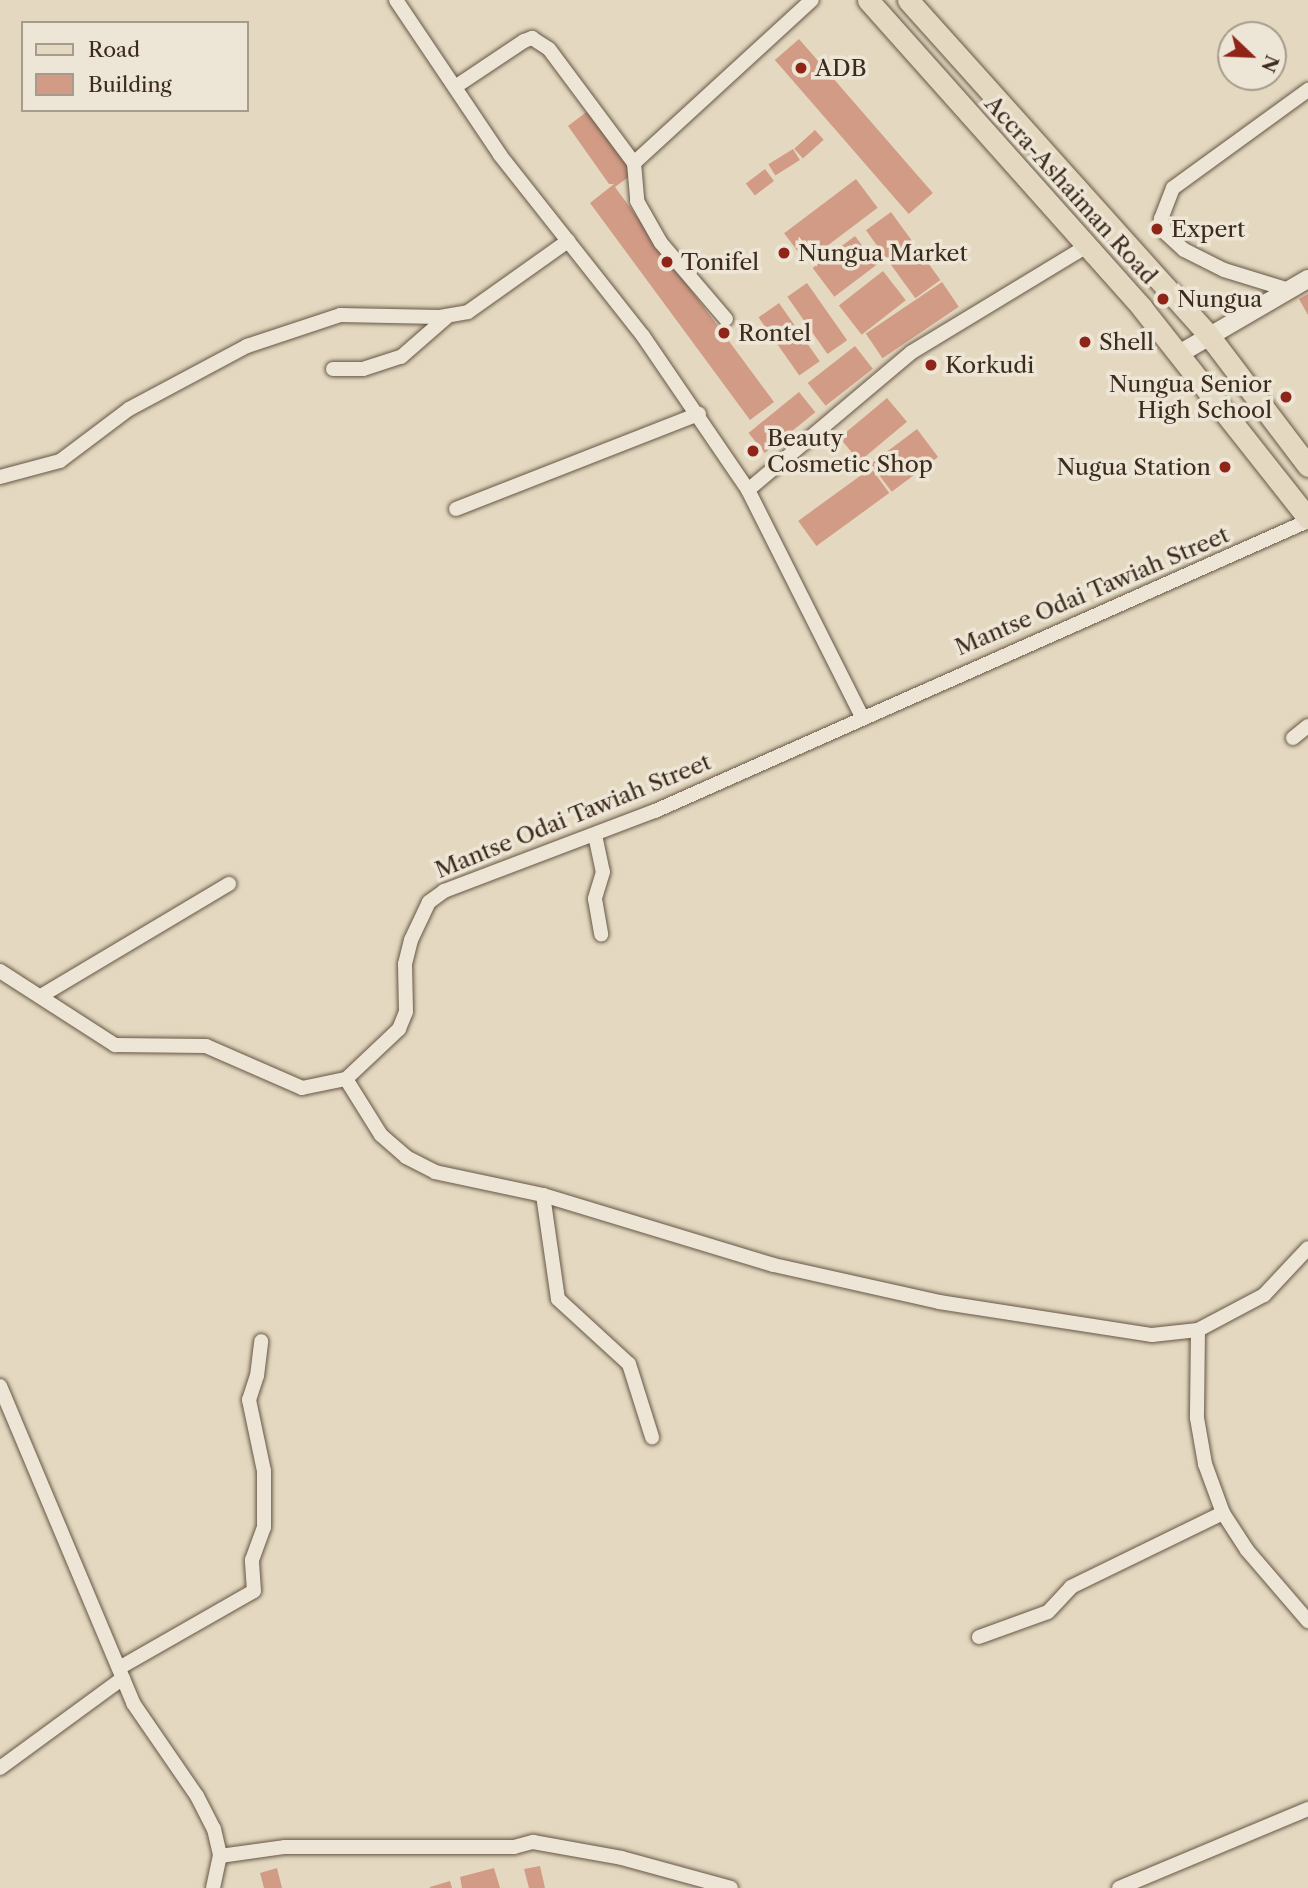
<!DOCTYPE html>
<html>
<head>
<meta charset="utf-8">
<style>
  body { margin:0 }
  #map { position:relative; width:1308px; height:1888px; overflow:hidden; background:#e4d9c0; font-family:"Libre Caslon Text",serif }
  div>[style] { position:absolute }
  .building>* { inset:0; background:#d29b86; transform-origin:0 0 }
  .roads { filter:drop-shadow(0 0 2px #675646) drop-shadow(0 0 2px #675646) }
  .minor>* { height:14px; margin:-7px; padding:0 7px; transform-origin:7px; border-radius:7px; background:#ede6d6 }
  .tertiary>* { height:18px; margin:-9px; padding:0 9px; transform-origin:9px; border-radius:9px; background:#ede6d6 }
  .primary>* { height:21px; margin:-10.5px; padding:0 10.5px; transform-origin:10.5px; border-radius:10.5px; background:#e4d9c0 }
  .dots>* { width:19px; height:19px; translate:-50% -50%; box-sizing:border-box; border:4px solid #ede6d6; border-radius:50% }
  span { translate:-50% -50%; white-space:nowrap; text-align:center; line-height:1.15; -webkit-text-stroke:7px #ede6d6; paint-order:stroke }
  .poi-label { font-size:23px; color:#3d2b1e }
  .left { translate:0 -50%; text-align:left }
  .right { translate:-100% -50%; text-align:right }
  .street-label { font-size:23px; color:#3d2b1e }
  .legend { position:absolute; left:21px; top:21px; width:228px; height:91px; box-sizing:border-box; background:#ede6d6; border:2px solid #a79b8c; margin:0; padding:9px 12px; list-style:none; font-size:21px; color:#3d2b1e }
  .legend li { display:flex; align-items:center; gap:14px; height:35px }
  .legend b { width:35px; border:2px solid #a79b8c }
  .north { position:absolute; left:1217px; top:21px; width:70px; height:70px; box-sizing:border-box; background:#ede6d6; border:2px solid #a79b8c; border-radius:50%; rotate:113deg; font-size:19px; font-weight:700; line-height:28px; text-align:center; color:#3d2b1e }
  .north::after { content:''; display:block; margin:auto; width:24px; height:32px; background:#8f2418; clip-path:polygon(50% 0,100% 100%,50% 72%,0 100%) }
</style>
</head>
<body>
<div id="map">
  <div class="building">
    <div style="left:799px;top:39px;width:204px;height:32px;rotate:49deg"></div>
    <div style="clip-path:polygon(589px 110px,634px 173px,615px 187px,774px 402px,750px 420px,590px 203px,614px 184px,609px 184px,568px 126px)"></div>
    <div style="left:815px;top:130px;width:13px;height:28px;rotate:48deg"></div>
    <div style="left:793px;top:149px;width:13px;height:29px;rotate:58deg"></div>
    <div style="left:765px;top:169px;width:15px;height:24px;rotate:53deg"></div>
    <div style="left:856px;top:179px;width:36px;height:90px;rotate:53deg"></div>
    <div style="left:891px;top:212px;width:84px;height:31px;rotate:54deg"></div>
    <div style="left:855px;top:236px;width:36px;height:53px;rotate:53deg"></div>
    <div style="left:883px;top:271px;width:37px;height:56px;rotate:52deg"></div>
    <div style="left:942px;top:282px;width:30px;height:92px;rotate:56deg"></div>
    <div style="left:807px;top:283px;width:70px;height:24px;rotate:55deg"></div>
    <div style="clip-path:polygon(1308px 294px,1308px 315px,1299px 299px)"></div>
    <div style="left:779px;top:303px;width:71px;height:25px;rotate:55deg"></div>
    <div style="left:855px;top:346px;width:29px;height:60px;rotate:52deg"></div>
    <div style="left:799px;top:392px;width:26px;height:65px;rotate:51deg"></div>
    <div style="left:887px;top:398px;width:31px;height:62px;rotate:50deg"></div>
    <div style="left:917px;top:429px;width:35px;height:58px;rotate:53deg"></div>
    <div style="left:871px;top:468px;width:31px;height:90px;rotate:54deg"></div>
    <div style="clip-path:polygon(540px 1866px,545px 1888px,529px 1888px,524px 1869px)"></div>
    <div style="clip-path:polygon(277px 1868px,282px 1888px,264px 1888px,260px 1873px)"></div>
    <div style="clip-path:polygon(494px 1868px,500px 1888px,462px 1888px,460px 1877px)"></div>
    <div style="clip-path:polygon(450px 1881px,452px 1888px,430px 1888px,430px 1887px)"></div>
  </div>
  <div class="roads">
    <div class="minor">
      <div style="left:396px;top:0;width:187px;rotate:56.1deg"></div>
      <div style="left:500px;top:155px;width:231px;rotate:51.7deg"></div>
      <div style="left:643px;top:336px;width:186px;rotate:55.7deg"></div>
      <div style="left:748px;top:490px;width:252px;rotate:63.3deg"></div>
      <div style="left:455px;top:87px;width:83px;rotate:-33.7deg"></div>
      <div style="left:524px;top:41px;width:9px;rotate:-21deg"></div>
      <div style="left:532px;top:38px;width:20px;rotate:33deg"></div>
      <div style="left:549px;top:49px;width:142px;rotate:53.3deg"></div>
      <div style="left:634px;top:163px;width:38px;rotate:85deg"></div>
      <div style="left:637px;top:201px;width:48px;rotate:60.3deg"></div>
      <div style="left:661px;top:243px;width:100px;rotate:49.5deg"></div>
      <div style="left:634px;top:163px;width:241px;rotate:-42.5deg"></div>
      <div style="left:1289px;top:290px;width:68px;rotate:-162.9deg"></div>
      <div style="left:1224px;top:270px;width:45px;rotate:-153.4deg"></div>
      <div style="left:1184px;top:250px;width:26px;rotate:-137deg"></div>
      <div style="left:1165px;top:232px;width:14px;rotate:-107deg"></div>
      <div style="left:1161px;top:219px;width:33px;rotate:-69deg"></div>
      <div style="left:1173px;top:188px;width:167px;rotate:-36deg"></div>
      <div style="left:333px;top:369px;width:30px"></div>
      <div style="left:363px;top:369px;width:40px;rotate:-18deg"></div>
      <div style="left:401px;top:357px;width:62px;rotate:-41.1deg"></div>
      <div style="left:0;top:477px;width:62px;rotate:-14.9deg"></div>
      <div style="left:60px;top:461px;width:86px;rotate:-37deg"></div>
      <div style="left:129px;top:409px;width:134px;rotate:-28.1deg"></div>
      <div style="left:247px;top:346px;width:98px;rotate:-18.4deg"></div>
      <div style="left:340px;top:315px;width:100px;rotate:1.1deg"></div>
      <div style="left:440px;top:317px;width:28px;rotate:-10deg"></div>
      <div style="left:468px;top:312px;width:123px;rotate:-35.4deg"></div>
      <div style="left:748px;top:490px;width:214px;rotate:-40.1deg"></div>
      <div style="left:912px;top:352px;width:205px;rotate:-31.2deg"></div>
      <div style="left:456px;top:509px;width:261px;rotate:-21.4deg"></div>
      <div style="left:1293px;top:738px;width:19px;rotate:-39deg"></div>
      <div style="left:595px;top:835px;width:38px;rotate:78deg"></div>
      <div style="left:603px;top:872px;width:28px;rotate:107deg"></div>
      <div style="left:595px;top:899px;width:36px;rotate:80deg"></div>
      <div style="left:0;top:971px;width:137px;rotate:32.8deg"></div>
      <div style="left:115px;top:1045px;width:91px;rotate:0.6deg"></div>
      <div style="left:206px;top:1046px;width:105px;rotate:23.6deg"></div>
      <div style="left:302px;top:1088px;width:45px;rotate:-11.6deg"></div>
      <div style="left:346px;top:1079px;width:73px;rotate:-43.3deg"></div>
      <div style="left:399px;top:1029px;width:18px;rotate:-68deg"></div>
      <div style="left:406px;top:1012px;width:48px;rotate:-91.2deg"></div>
      <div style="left:405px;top:964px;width:25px;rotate:-76deg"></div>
      <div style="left:411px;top:940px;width:42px;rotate:-64.7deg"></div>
      <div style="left:429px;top:902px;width:19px;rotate:-36deg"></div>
      <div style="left:444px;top:891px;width:226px;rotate:-20.8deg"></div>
      <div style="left:655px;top:811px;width:714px;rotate:-23.95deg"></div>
      <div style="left:41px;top:996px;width:219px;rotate:-30.8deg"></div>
      <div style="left:346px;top:1079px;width:66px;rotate:58deg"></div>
      <div style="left:381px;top:1135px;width:33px;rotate:41deg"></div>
      <div style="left:406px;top:1157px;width:33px;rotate:27deg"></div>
      <div style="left:435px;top:1172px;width:110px;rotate:12deg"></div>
      <div style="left:543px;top:1195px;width:241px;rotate:16.9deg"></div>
      <div style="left:774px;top:1265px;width:169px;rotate:12.6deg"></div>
      <div style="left:939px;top:1302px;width:216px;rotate:8.8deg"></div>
      <div style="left:1152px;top:1335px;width:46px;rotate:-6.2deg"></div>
      <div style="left:1198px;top:1330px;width:75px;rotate:-27.9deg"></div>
      <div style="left:1264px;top:1295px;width:64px;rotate:-46.9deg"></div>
      <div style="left:543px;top:1195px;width:105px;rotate:81.8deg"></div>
      <div style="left:558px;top:1299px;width:96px;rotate:42.5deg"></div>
      <div style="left:629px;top:1364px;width:77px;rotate:72.5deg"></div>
      <div style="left:1198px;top:1330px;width:88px;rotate:90.7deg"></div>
      <div style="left:1197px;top:1418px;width:47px;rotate:80.1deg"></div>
      <div style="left:1205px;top:1464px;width:52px;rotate:69.8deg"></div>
      <div style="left:1223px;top:1513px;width:44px;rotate:57deg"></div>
      <div style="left:1247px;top:1550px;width:94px;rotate:49.3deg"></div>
      <div style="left:0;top:1386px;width:344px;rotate:67.2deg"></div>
      <div style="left:133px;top:1703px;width:113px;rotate:55.5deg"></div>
      <div style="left:197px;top:1796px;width:37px;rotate:63deg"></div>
      <div style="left:214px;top:1829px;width:28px;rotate:77deg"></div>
      <div style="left:220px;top:1856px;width:66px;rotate:-7.9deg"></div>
      <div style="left:285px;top:1847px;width:229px"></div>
      <div style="left:514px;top:1847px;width:20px;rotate:-15deg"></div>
      <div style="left:533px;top:1842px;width:90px;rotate:10.2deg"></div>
      <div style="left:622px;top:1858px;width:113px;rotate:15.4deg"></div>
      <div style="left:979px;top:1637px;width:73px;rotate:-19.9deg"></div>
      <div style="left:1048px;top:1612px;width:34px;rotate:-47deg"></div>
      <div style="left:1071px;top:1587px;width:169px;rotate:-26deg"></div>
      <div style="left:119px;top:1668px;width:155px;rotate:-29.7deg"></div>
      <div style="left:254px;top:1591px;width:31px;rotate:-94deg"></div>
      <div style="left:252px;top:1560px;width:35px;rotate:-70deg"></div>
      <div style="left:264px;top:1527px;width:56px;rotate:-90deg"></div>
      <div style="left:264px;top:1471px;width:73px;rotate:-101.9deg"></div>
      <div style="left:249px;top:1400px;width:25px;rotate:-72deg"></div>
      <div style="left:257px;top:1376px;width:35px;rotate:-83deg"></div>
      <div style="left:0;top:1768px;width:152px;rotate:-36.2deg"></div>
      <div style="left:213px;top:1888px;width:33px;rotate:-78deg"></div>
      <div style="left:1119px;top:1888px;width:205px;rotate:-22.7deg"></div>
    </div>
    <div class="tertiary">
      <div style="left:1179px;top:354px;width:149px;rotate:-30.2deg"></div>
    </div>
    <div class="primary">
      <div style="left:868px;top:0;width:412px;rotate:48.3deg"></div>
      <div style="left:1142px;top:308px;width:268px;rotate:51.7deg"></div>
      <div style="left:908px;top:0;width:448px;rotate:48.1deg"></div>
      <div style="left:1207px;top:333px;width:167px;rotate:52.8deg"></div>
    </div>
  </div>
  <div class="dots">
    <div style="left:801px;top:68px;background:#8f2418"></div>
    <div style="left:1157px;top:229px;background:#8f2418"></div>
    <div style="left:784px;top:253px;background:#8f2418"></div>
    <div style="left:667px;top:262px;background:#8f2418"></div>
    <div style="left:1163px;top:299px;background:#8f2418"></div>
    <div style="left:724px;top:333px;background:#8f2418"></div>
    <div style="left:1085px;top:342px;background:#8f2418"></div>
    <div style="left:931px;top:365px;background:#8f2418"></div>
    <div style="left:1286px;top:397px;background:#8f2418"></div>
    <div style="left:753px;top:451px;background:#8f2418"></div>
    <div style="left:1225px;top:467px;background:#8f2418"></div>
  </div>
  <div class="poi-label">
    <span class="left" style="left:815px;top:68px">ADB</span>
    <span class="left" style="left:1171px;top:229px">Expert</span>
    <span class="left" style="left:798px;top:253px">Nungua Market</span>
    <span class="left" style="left:681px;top:262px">Tonifel</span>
    <span class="left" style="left:1177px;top:299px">Nungua</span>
    <span class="left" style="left:738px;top:333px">Rontel</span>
    <span class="left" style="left:1099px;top:342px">Shell</span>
    <span class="left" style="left:945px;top:365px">Korkudi</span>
    <span class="right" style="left:1272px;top:397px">Nungua Senior<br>High School</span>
    <span class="left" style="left:767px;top:451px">Beauty<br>Cosmetic Shop</span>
    <span class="right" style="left:1211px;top:467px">Nugua Station</span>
  </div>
  <div class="street-label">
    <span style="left:1071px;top:190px;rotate:48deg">Accra-Ashaiman Road</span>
    <span style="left:1092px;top:591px;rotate:-23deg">Mantse Odai Tawiah Street</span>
    <span style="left:573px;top:816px;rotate:-22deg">Mantse Odai Tawiah Street</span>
  </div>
  <ul class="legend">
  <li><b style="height:9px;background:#e4d9c0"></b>Road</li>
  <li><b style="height:19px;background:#d29b86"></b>Building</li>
  </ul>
  <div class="north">N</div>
</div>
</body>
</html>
